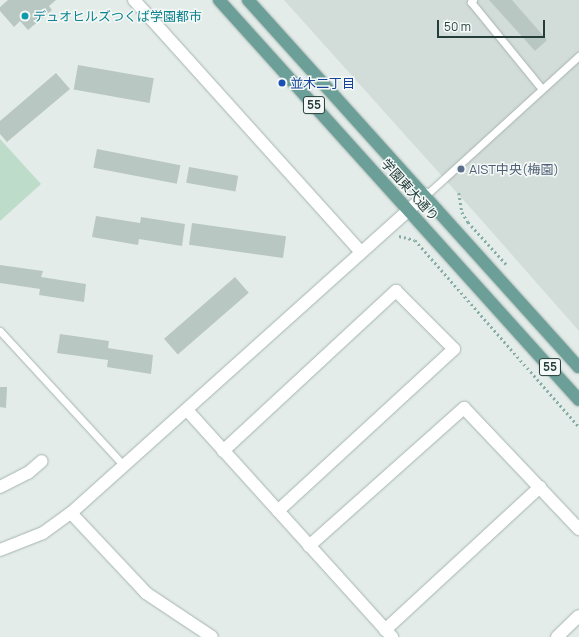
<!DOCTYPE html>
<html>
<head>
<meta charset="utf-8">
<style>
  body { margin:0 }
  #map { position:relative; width:579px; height:637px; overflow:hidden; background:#e3ece9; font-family:Manrope,"Noto Sans JP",sans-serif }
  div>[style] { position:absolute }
  .built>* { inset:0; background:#d2dcd9 }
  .green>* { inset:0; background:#bedcca }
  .building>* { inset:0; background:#b9c7c3; transform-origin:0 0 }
  .path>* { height:2.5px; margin-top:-1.25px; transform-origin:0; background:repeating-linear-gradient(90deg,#86aea6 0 2px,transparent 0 5px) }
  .roads { filter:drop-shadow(0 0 1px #a6b4b1) drop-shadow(0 0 1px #a6b4b1) }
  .lane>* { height:7px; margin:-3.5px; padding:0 3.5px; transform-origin:3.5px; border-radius:3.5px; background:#fff }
  .street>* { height:12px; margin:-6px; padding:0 6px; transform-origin:6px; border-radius:6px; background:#fff }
  .secondary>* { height:12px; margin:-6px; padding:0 6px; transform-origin:6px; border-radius:6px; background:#fff }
  .primary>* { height:12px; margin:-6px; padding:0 6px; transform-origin:6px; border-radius:6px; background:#6b9f98 }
  .dots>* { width:11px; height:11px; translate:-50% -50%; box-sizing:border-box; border:2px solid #f4f9f7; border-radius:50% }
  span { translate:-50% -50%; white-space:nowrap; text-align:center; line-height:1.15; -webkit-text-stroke:3px #f4f9f7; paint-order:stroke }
  .shield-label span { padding:1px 3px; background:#f4f9f7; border:1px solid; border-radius:3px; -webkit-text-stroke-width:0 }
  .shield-label { font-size:12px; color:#243d39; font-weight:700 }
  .culture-label { font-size:13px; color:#0d838f }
  .left { translate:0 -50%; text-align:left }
  .transit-label { font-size:13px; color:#164399 }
  .service-label { font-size:13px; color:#4e5e75 }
  .street-label { font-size:13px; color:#243d39 }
  .scale { position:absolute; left:437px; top:20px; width:108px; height:18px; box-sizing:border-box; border:2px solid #243d39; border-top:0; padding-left:5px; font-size:12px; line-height:14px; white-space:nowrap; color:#243d39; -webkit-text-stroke:3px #f4f9f7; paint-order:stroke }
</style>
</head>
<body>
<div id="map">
  <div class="built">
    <div style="clip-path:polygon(284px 0,579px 0,579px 331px,476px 214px)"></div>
  </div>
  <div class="green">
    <div style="clip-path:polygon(0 139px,41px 184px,0 221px)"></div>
  </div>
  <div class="building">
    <div style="clip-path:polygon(8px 0,56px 0,49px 6px,52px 10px,28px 30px,20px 21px,14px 27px,0 11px,0 7px)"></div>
    <div style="clip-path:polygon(489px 0,512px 0,547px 40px,535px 51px)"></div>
    <div style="left:78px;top:65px;width:77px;height:25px;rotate:10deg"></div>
    <div style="clip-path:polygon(56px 73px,70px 89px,7px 142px,0 134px,0 121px)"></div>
    <div style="left:97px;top:149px;width:85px;height:19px;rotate:11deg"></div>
    <div style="left:189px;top:167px;width:50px;height:16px;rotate:10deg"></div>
    <div style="clip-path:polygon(96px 216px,140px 223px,141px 217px,185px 224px,182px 246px,139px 239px,138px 245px,92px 237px)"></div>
    <div style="left:192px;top:223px;width:95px;height:22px;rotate:8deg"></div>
    <div style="clip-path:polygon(0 265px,43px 271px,41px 277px,86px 284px,84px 302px,39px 295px,40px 289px,0 283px)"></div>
    <div style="left:235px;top:277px;width:21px;height:94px;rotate:49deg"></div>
    <div style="clip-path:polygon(60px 334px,109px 341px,108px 348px,153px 355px,151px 374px,107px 367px,108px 360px,57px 353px)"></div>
    <div style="clip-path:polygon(0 387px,7px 387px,6px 408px,0 407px)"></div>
  </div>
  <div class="path">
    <div style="left:459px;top:193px;width:19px;rotate:81deg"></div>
    <div style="left:462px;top:212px;width:12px;rotate:59deg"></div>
    <div style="left:468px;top:222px;width:58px;rotate:47.8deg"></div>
    <div style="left:399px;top:236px;width:16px;rotate:14deg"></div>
    <div style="left:415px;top:240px;width:249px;rotate:48.7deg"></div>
  </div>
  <div class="roads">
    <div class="lane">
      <div style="left:473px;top:0;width:3px;rotate:135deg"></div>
      <div style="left:471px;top:2px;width:112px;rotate:50.8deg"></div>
      <div style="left:426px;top:195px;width:207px;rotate:-42.3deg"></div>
      <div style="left:0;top:331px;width:183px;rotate:47.4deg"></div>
    </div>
    <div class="street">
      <div style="left:187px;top:410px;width:306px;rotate:47.9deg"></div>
      <div style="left:223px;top:451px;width:236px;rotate:-42.8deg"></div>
      <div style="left:396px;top:291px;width:82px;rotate:45deg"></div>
      <div style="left:454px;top:349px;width:239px;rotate:137.4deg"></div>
      <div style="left:0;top:487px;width:31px;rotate:-27deg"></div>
      <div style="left:28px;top:473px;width:18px;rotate:-41deg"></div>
      <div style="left:71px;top:513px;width:110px;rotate:46.8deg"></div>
      <div style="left:146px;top:593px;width:79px;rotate:33.7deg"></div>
      <div style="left:309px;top:546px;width:208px;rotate:-41.7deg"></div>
      <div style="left:464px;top:408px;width:167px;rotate:46.5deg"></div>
      <div style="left:385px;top:630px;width:211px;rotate:-42.7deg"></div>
      <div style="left:557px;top:637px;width:30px;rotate:-44deg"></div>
    </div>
    <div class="secondary">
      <div style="left:134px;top:0;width:339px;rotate:48deg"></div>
      <div style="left:0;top:550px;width:46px;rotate:-21.6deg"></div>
      <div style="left:43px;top:533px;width:34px;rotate:-36deg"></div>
      <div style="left:71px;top:513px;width:477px;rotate:-41.9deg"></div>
    </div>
    <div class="primary">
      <div style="left:219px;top:0;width:538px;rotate:48.01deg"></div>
      <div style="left:248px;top:0;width:494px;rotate:48deg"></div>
    </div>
  </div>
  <div class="dots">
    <div style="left:25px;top:16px;background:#0f9aa8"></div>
    <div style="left:282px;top:83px;background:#1a4fb4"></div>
    <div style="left:461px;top:169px;background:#5c6f8a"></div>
  </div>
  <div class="shield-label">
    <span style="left:314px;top:105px">55</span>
    <span style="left:550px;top:367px">55</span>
  </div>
  <div class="culture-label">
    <span class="left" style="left:33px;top:16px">デュオヒルズつくば学園都市</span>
  </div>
  <div class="transit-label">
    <span class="left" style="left:290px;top:83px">並木二丁目</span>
  </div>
  <div class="service-label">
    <span class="left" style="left:469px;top:169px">AIST中央(梅園)</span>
  </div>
  <div class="street-label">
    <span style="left:410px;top:190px;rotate:48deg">学園東大通り</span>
  </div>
  <div class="scale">50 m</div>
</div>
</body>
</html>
